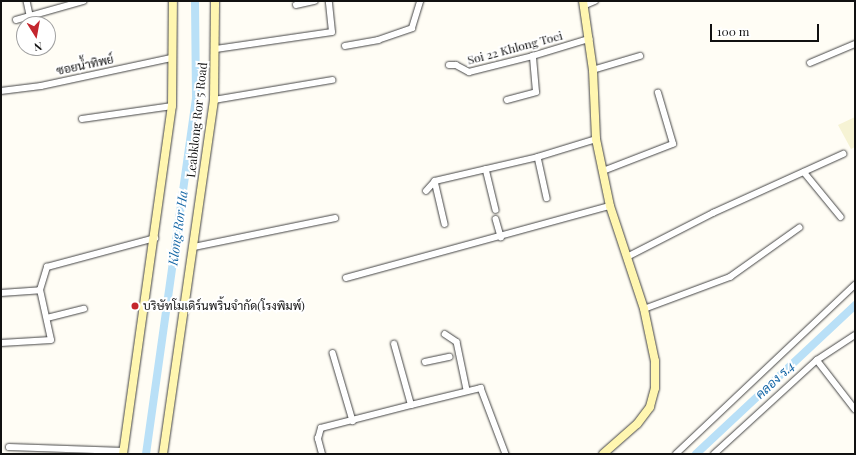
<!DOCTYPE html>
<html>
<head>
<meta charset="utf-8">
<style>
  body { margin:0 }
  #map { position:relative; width:856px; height:455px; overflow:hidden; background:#fffdf5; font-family:"Playfair Display",Sarabun,serif }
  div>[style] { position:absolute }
  .farmland>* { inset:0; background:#f6f3d4 }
  .canal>* { height:8px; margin:-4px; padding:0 4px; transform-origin:4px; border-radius:4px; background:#b9e0f7 }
  .roads { filter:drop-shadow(0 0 1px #444) drop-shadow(0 0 1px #444) }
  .street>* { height:5.5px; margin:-2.75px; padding:0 2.75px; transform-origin:2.75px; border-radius:2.75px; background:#fff }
  .secondary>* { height:8px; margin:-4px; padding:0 4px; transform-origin:4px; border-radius:4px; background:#fff6b0 }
  .dots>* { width:11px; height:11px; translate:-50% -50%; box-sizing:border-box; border:2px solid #fff; border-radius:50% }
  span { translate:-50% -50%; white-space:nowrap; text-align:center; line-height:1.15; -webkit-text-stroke:4px #fff; paint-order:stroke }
  .street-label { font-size:12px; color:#111 }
  .poi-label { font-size:12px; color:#111 }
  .left { translate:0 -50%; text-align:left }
  .water-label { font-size:13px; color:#1768a6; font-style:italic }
  .frame { position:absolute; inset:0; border:2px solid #111; pointer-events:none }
  .north { position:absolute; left:16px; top:16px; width:40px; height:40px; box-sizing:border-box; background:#fff; border:1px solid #a0a0a0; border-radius:50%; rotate:169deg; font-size:11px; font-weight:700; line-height:16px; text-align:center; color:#111 }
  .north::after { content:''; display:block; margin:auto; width:14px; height:18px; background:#c4262e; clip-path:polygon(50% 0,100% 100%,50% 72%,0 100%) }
  .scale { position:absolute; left:710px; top:24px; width:109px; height:18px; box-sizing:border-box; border:2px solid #111; border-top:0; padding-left:5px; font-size:12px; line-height:14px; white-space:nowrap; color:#111; -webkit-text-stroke:3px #fff; paint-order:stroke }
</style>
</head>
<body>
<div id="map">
  <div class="farmland">
    <div style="clip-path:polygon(855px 117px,855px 147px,851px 149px,838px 125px)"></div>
  </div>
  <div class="canal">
    <div style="left:146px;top:454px;width:360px;rotate:-82deg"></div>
    <div style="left:196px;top:97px;width:96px;rotate:-90.6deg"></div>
    <div style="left:696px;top:454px;width:218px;rotate:-43.1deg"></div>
  </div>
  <div class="roads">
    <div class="street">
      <div style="left:27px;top:1px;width:14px;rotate:78deg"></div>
      <div style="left:296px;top:5px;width:19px;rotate:-12deg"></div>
      <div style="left:583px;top:6px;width:13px;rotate:-23deg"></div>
      <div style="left:16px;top:20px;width:70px;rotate:-15.8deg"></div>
      <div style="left:345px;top:46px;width:34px;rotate:-10deg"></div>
      <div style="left:378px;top:40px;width:36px;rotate:-19deg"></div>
      <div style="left:412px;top:28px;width:28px;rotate:-73deg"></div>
      <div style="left:216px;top:49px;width:117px;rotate:-8.3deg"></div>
      <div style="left:332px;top:32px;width:31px;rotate:-96deg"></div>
      <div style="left:810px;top:63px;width:49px;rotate:-22.9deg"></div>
      <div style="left:449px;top:65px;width:7px"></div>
      <div style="left:456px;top:65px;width:15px;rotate:28deg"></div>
      <div style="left:469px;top:72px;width:66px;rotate:-14deg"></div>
      <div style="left:533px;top:56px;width:59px;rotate:-16.9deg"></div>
      <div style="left:593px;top:70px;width:49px;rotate:-16.6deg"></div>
      <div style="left:1px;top:91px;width:40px;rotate:-7.1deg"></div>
      <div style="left:41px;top:86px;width:134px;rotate:-12.1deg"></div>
      <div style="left:214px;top:100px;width:120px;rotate:-9.6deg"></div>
      <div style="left:507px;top:100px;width:30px;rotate:-15deg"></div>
      <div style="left:536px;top:92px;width:36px;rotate:-95deg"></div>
      <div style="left:82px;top:119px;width:91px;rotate:-8.2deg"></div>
      <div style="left:538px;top:157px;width:42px;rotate:77.6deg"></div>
      <div style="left:486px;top:169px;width:42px;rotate:76.3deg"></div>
      <div style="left:603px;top:171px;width:75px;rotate:-21.1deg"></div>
      <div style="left:673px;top:144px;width:53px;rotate:-106.4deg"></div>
      <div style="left:804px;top:172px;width:58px;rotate:50.6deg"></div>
      <div style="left:435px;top:181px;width:44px;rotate:76.9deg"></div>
      <div style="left:426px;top:191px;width:13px;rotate:-48deg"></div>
      <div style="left:435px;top:181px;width:106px;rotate:-13.1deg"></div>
      <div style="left:538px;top:157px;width:61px;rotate:-17.2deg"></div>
      <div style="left:496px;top:219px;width:19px;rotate:74deg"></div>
      <div style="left:194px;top:247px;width:144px;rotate:-11.6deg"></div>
      <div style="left:627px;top:257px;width:97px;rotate:-27.1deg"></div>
      <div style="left:713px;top:213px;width:143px;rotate:-24.4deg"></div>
      <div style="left:346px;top:278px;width:274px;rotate:-15.3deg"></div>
      <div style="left:1px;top:293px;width:39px;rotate:-4deg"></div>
      <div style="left:644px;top:309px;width:92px;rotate:-20.4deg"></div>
      <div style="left:730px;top:277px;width:85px;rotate:-35.4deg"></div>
      <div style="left:47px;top:318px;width:38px;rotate:-14deg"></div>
      <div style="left:445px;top:334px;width:14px;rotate:34deg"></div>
      <div style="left:457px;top:342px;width:49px;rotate:78.2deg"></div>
      <div style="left:1px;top:343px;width:50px;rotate:-3.4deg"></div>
      <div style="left:51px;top:340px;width:51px;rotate:-102.4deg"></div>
      <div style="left:40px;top:290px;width:24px;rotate:-73deg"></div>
      <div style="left:47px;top:267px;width:112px;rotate:-15deg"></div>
      <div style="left:333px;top:353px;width:71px;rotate:73.6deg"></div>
      <div style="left:817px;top:360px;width:62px;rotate:52.2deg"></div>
      <div style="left:425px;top:362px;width:25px;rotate:-12deg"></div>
      <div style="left:411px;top:405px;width:72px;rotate:-13.7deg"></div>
      <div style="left:481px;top:388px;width:71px;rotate:69.3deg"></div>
      <div style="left:9px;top:447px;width:115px;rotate:2deg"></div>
      <div style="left:322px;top:454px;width:16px;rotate:-105deg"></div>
      <div style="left:318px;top:439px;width:11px;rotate:-75deg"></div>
      <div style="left:321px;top:428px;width:93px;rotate:-14.3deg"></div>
      <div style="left:411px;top:405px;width:63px;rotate:-105.6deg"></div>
      <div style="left:676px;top:454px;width:246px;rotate:-43.4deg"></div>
      <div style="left:714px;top:454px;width:139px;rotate:-42.4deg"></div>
      <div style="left:817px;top:360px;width:45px;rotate:-33.3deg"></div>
    </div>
    <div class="secondary">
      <div style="left:583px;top:1px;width:70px;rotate:81.8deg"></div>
      <div style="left:593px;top:70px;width:69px;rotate:87.5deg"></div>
      <div style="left:596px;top:139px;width:68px;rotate:78.2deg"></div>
      <div style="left:610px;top:206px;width:108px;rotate:71.7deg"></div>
      <div style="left:644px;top:309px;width:53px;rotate:78.1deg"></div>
      <div style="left:655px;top:361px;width:27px;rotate:90deg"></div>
      <div style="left:655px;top:388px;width:20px;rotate:105deg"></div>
      <div style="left:650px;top:407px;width:21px;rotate:127deg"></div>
      <div style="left:637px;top:424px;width:45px;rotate:138.6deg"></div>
      <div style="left:123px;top:454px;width:351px;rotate:-82deg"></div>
      <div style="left:172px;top:106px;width:105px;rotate:-89.5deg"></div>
      <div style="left:163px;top:454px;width:358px;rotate:-81.8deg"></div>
      <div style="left:214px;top:100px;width:99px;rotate:-89.4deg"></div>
    </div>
  </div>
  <div class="dots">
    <div style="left:135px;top:306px;background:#c4262e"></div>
  </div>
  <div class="street-label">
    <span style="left:515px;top:48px;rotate:-15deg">Soi 22 Khlong Toei</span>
    <span style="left:85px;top:65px;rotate:-12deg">ซอยน้ำทิพย์</span>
    <span style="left:197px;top:120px;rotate:-84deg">Leabklong Ror 5 Road</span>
  </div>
  <div class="poi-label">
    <span class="left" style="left:143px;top:306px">บริษัทโมเดิร์นพริ้นจำกัด(โรงพิมพ์)</span>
  </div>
  <div class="water-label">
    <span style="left:178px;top:228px;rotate:-82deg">Klong Ror Ha</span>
    <span style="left:775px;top:380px;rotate:-43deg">คลอง ร.4</span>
  </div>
  <div class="frame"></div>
  <div class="north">N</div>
  <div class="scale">100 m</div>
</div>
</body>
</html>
